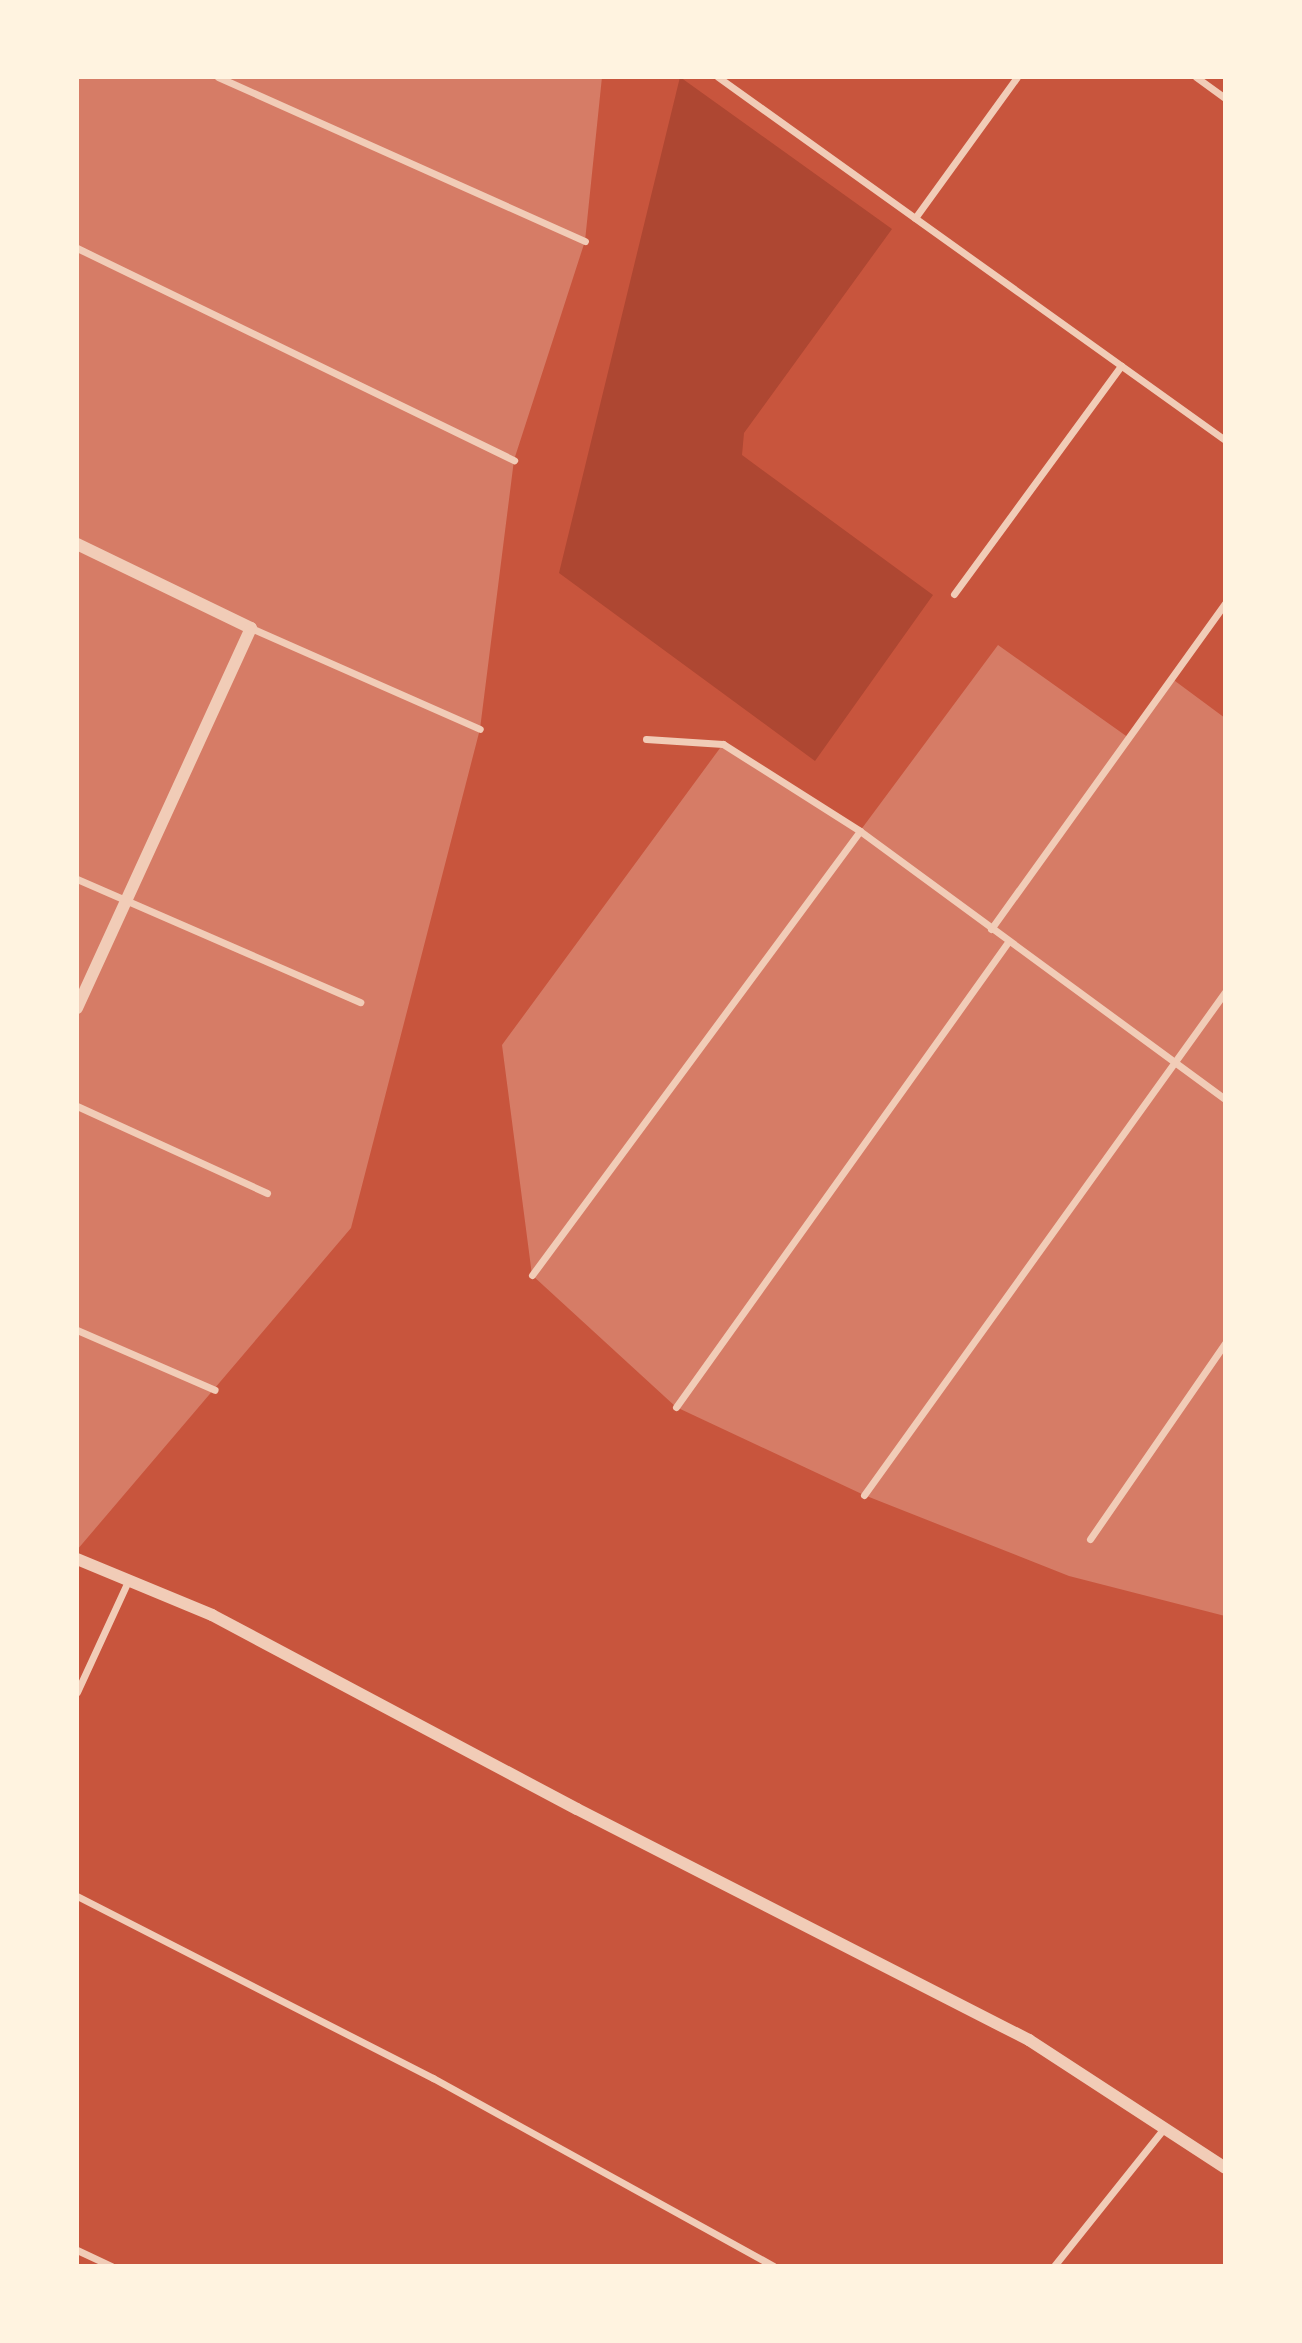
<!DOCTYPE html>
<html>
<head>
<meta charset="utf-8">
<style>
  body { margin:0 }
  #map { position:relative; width:1302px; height:2343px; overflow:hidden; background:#c8553d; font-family:Arial,sans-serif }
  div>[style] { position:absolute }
  .green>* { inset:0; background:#ae4732 }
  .building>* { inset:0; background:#d67c66 }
  .minor>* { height:7px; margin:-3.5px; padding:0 3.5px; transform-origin:3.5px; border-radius:3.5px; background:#f1ccb7 }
  .tertiary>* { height:12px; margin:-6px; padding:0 6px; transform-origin:6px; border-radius:6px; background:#f1ccb7 }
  span { translate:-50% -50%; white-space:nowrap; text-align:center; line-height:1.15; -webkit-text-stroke:6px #fff3e0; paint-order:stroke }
  .frame { position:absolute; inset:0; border:79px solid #fff3e0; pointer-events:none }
</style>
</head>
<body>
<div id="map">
  <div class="green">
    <div style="clip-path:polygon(680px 77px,892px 229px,744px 433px,742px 455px,933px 595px,815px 761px,559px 573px)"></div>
  </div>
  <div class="building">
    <div style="clip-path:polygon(77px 77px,602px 77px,585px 241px,514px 460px,480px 729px,351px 1228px,77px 1550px)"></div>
    <div style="clip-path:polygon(998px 645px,1129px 738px,1171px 678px,1225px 718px,1225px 1616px,1069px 1576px,864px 1495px,676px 1407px,532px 1275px,502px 1045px,723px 744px,860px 831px)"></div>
  </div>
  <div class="minor">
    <div style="left:218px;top:77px;width:402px;rotate:24.1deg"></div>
    <div style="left:718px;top:77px;width:624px;rotate:35.6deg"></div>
    <div style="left:1196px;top:77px;width:36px;rotate:36deg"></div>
    <div style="left:915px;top:218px;width:174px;rotate:-54.1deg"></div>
    <div style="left:77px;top:248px;width:486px;rotate:25.9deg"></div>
    <div style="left:954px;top:594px;width:283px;rotate:-53.8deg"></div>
    <div style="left:251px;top:628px;width:250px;rotate:23.8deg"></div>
    <div style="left:646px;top:739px;width:77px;rotate:3.7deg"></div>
    <div style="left:723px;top:744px;width:162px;rotate:32.4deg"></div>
    <div style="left:860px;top:831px;width:453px;rotate:36.3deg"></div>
    <div style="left:77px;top:879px;width:309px;rotate:23.5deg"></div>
    <div style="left:991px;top:929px;width:401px;rotate:-54.3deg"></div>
    <div style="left:77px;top:1106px;width:209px;rotate:24.6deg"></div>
    <div style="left:532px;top:1275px;width:552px;rotate:-53.55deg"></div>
    <div style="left:77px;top:1330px;width:150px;rotate:23.5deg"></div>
    <div style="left:676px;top:1407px;width:571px;rotate:-54.47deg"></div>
    <div style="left:864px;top:1495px;width:619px;rotate:-54.33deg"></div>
    <div style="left:1090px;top:1539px;width:238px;rotate:-55.4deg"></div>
    <div style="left:77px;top:1692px;width:124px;rotate:-65.3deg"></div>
    <div style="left:77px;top:1896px;width:400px;rotate:27.1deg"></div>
    <div style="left:433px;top:2078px;width:389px;rotate:28.9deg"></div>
    <div style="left:77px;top:2250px;width:38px;rotate:25deg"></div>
    <div style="left:1054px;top:2266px;width:176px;rotate:-51.4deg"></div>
  </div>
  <div class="tertiary">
    <div style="left:77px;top:544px;width:193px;rotate:25.8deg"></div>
    <div style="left:251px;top:628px;width:418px;rotate:114.6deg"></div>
    <div style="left:77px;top:1559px;width:146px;rotate:22.5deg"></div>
    <div style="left:212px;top:1615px;width:413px;rotate:28deg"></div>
    <div style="left:577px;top:1809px;width:508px;rotate:27.07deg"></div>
    <div style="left:1029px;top:2040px;width:234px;rotate:33.1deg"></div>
  </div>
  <div class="frame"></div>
</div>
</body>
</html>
